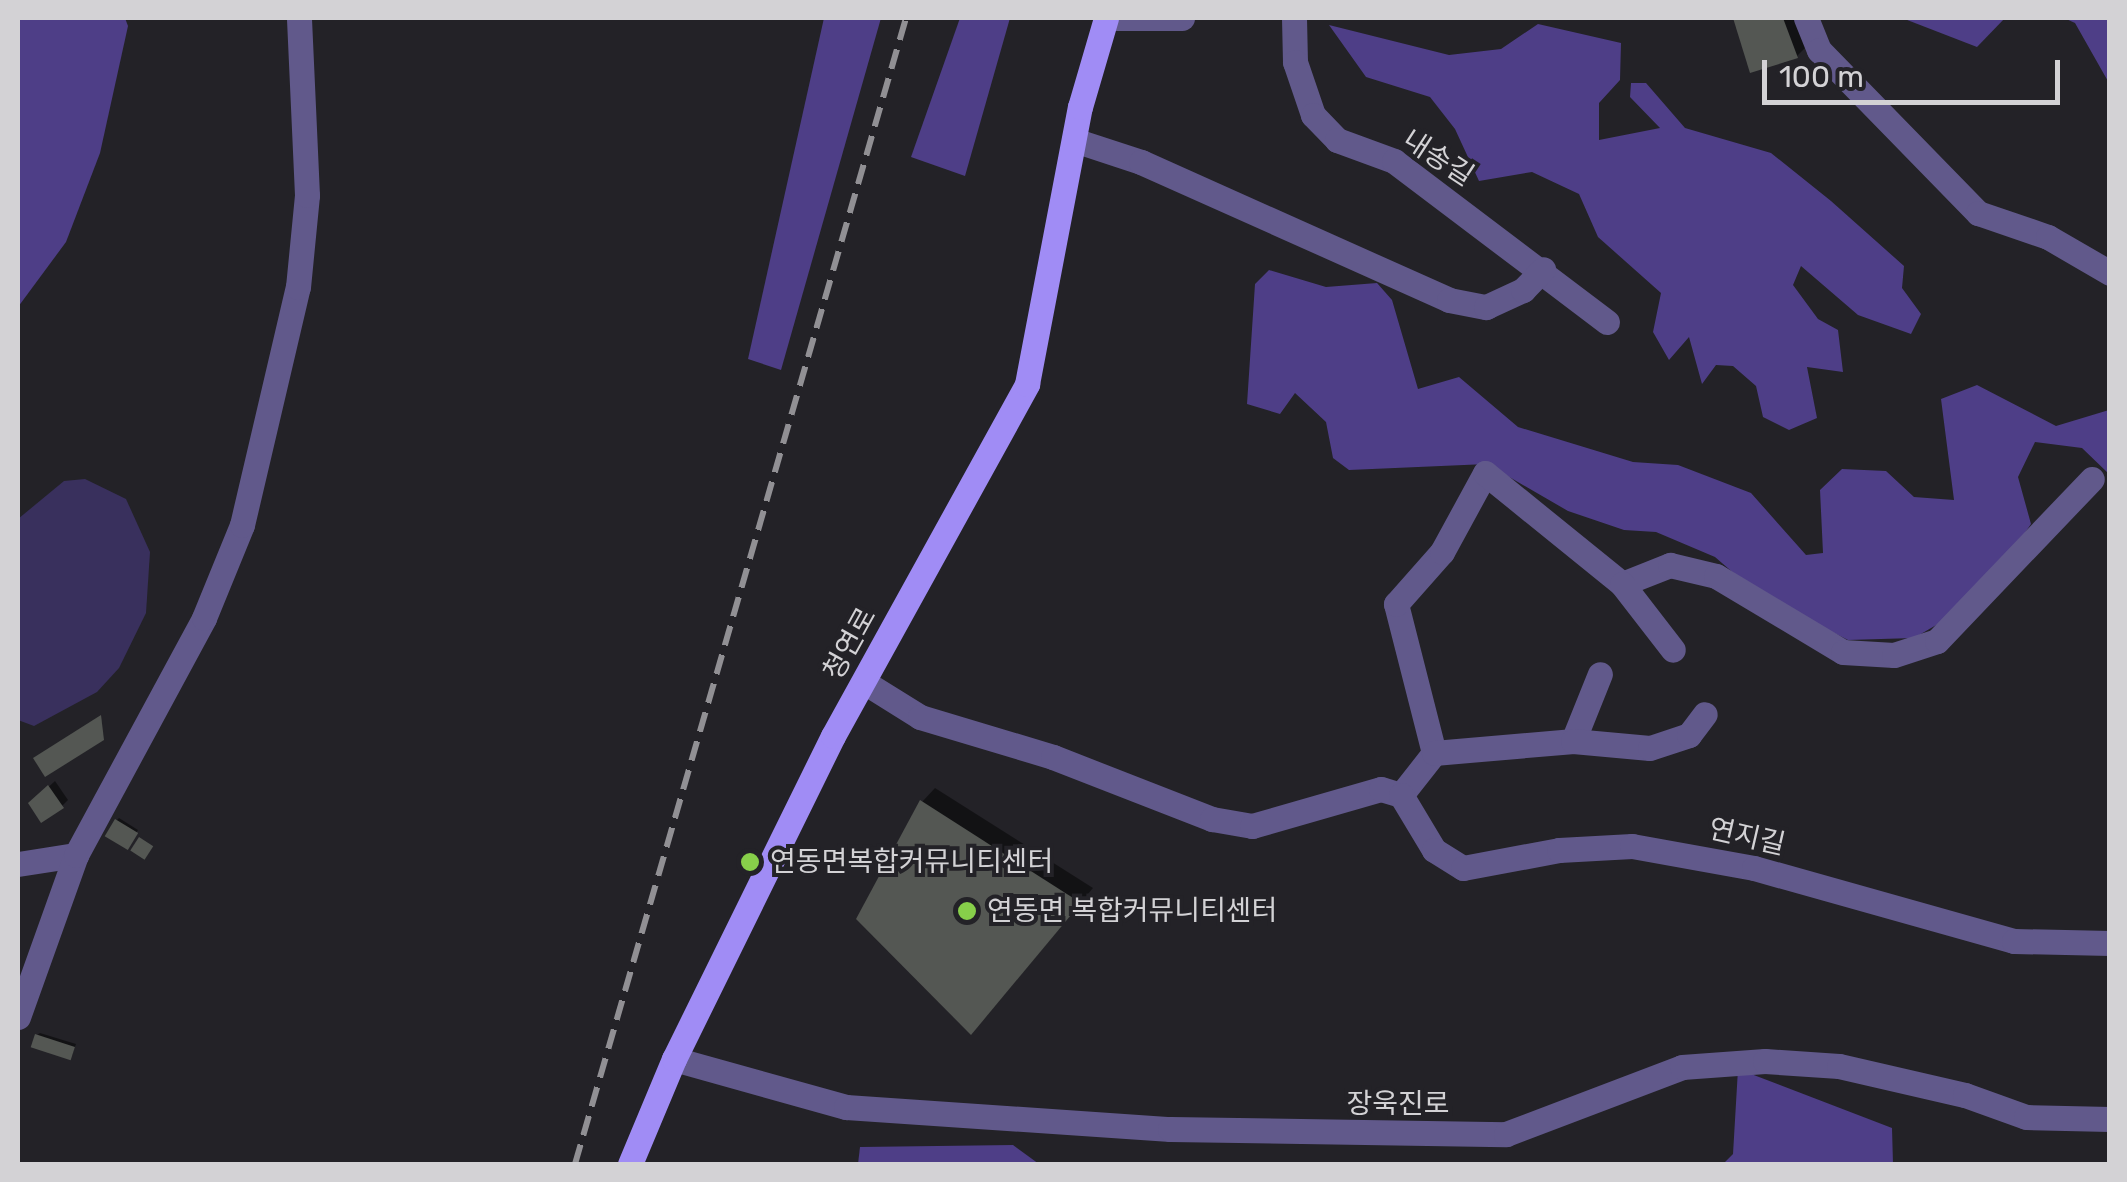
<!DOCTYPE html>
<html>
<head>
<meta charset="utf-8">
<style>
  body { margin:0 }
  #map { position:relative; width:2127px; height:1182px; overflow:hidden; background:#232227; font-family:Rubik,"Noto Sans KR",sans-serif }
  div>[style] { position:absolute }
  .green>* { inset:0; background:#39305d }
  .forest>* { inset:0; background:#4e3e87 }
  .shadow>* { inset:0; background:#0007 }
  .building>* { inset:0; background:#545753; transform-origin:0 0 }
  .minor>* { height:25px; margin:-12.5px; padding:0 12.5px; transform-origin:12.5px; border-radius:12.5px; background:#61598b }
  .major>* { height:25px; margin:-12.5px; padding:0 12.5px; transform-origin:12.5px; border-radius:12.5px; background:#a08cf5 }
  .rail>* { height:6px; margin-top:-3px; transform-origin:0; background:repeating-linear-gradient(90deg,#919094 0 20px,transparent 0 30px) }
  .dots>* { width:28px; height:28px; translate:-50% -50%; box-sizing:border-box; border:5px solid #232227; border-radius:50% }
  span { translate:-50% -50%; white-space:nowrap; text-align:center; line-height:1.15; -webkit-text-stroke:8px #232227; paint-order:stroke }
  .street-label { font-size:28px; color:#d3d2d5 }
  .poi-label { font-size:28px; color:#d3d2d5 }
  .left { translate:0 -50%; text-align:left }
  .frame { position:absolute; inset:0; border:20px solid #d3d2d5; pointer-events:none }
  .scale { position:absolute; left:1762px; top:60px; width:298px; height:45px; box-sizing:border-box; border:5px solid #d3d2d5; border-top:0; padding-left:12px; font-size:30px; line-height:35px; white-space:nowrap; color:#d3d2d5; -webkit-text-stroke:8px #232227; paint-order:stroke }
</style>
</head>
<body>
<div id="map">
  <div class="green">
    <div style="clip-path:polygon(85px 479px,126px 499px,150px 552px,146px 613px,119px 668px,97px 692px,34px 726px,18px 720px,18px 519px,64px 481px)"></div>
  </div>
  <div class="forest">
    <div style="clip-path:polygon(18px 18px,125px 18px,128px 26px,100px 153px,66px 242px,18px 307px)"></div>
    <div style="clip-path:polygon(824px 18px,881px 18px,781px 370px,748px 359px)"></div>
    <div style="clip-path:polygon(960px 18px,1010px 18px,965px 176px,911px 157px)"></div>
    <div style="clip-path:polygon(1902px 18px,2005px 18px,1977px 47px)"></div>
    <div style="clip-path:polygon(2064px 18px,2109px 18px,2109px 83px,2075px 23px)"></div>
    <div style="clip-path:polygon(1538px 24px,1621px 43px,1620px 80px,1599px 103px,1599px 140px,1660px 128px,1630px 97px,1631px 83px,1646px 83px,1685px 128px,1771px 153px,1831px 201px,1904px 266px,1902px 288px,1921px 314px,1911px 334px,1858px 315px,1801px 266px,1793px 285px,1818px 319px,1838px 330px,1843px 372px,1807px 367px,1817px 418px,1789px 430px,1763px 417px,1756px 386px,1733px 366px,1716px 365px,1702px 384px,1689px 337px,1669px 360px,1653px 332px,1661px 293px,1598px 237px,1579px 194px,1532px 172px,1479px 181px,1455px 129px,1430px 97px,1366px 77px,1329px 25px,1449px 55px,1501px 49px)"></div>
    <div style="clip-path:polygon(1269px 270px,1326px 287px,1377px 283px,1392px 300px,1418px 389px,1459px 377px,1518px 427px,1633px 462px,1678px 465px,1751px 493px,1806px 555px,1823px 553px,1820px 490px,1842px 469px,1886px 471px,1914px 497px,1954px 500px,1941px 399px,1977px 385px,2056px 426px,2109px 410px,2109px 474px,2082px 448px,2035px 442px,2018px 477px,2031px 524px,1979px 600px,1914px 638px,1848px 640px,1759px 595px,1715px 557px,1656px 532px,1624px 530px,1568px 511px,1487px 464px,1349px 470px,1333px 458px,1326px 422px,1295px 393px,1280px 414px,1247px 404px,1255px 284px)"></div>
    <div style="clip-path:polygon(1738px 1069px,1892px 1128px,1893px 1164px,1723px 1164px,1733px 1154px)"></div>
    <div style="clip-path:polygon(1013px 1145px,1039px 1164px,858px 1164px,860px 1147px)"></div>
  </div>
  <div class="shadow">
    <div style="clip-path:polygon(1735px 18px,1796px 18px,1807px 46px,1797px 56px,1752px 70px)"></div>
    <div style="clip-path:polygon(55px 781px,68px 800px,62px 806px,31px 803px)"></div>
    <div style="clip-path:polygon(935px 788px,1093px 888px,985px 1018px,922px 802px)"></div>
    <div style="clip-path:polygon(119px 818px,138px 830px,129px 845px,117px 820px)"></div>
    <div style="clip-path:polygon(40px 1033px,76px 1044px,72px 1055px,37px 1035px)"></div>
  </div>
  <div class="building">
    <div style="clip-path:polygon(1733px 18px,1783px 18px,1798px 58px,1750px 73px)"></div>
    <div style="clip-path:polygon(101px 715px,104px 740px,45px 777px,33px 758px)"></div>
    <div style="clip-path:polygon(48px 785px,64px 808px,41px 823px,28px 803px)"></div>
    <div style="clip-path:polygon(920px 800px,1081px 903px,971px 1035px,856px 919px)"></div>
    <div style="left:115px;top:819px;width:27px;height:20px;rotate:31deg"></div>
    <div style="left:139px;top:837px;width:17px;height:16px;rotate:33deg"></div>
    <div style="left:35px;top:1034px;width:42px;height:14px;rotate:18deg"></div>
  </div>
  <div class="minor">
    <div style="left:1106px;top:18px;width:76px"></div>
    <div style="left:1294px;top:18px;width:44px;rotate:88.7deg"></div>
    <div style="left:1295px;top:62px;width:56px;rotate:71.2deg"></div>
    <div style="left:1313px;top:115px;width:35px;rotate:46deg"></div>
    <div style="left:1337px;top:140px;width:61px;rotate:20.2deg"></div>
    <div style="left:1394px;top:161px;width:267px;rotate:37.1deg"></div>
    <div style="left:1806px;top:18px;width:35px;rotate:68deg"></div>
    <div style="left:1819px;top:50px;width:228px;rotate:45.7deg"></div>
    <div style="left:1978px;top:213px;width:74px;rotate:18.9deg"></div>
    <div style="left:2048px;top:237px;width:72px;rotate:30.1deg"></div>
    <div style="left:1074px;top:140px;width:71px;rotate:18.2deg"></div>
    <div style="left:1141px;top:162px;width:338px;rotate:24.1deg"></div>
    <div style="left:1449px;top:300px;width:38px;rotate:11deg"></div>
    <div style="left:1486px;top:307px;width:41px;rotate:-24.7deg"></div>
    <div style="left:1523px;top:290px;width:29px;rotate:-46deg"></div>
    <div style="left:1622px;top:584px;width:52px;rotate:-21.6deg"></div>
    <div style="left:1670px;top:565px;width:47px;rotate:13.4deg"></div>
    <div style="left:1716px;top:576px;width:148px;rotate:30.9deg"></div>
    <div style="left:1843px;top:652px;width:51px;rotate:3.4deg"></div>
    <div style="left:1894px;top:655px;width:45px;rotate:-18deg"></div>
    <div style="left:1937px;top:641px;width:224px;rotate:-46.3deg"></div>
    <div style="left:864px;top:682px;width:66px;rotate:32deg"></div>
    <div style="left:920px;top:717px;width:139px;rotate:16.7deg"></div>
    <div style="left:1053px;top:757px;width:171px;rotate:21.3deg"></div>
    <div style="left:1212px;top:819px;width:41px;rotate:9.9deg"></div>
    <div style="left:1252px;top:826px;width:134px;rotate:-16deg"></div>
    <div style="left:1381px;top:789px;width:21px;rotate:17deg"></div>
    <div style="left:1401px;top:795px;width:53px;rotate:-51.8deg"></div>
    <div style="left:1434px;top:753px;width:154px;rotate:-104.3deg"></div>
    <div style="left:1396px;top:604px;width:69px;rotate:-48.5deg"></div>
    <div style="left:1442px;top:552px;width:90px;rotate:-61.4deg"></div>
    <div style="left:1485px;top:473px;width:176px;rotate:39deg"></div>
    <div style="left:1622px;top:584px;width:83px;rotate:52.3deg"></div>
    <div style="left:1573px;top:741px;width:72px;rotate:-68.1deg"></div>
    <div style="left:1434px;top:753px;width:140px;rotate:-4.9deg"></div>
    <div style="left:1573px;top:741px;width:77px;rotate:5.2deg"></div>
    <div style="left:1650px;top:748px;width:41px;rotate:-18.4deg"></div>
    <div style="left:1689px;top:735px;width:26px;rotate:-53deg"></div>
    <div style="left:1401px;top:795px;width:64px;rotate:59deg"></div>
    <div style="left:1434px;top:850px;width:34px;rotate:32deg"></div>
    <div style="left:1463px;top:868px;width:98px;rotate:-10.6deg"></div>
    <div style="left:1559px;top:850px;width:73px;rotate:-3.1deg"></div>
    <div style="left:1632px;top:846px;width:124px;rotate:10.2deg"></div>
    <div style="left:1754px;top:868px;width:270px;rotate:15.7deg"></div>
    <div style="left:2014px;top:941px;width:96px;rotate:1.2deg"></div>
    <div style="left:18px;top:864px;width:59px;rotate:-8.8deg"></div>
    <div style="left:18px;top:1017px;width:172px;rotate:-70.3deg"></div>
    <div style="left:76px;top:855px;width:269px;rotate:-61.6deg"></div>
    <div style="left:204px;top:618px;width:100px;rotate:-67.8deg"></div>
    <div style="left:242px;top:525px;width:244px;rotate:-76.8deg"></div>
    <div style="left:298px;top:287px;width:92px;rotate:-84.4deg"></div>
    <div style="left:307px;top:195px;width:177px;rotate:-92.6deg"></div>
    <div style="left:674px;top:1059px;width:179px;rotate:15.6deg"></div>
    <div style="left:846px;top:1107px;width:325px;rotate:3.9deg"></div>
    <div style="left:1170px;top:1129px;width:336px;rotate:0.9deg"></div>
    <div style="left:1506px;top:1134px;width:188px;rotate:-20.8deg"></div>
    <div style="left:1682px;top:1067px;width:83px;rotate:-4.1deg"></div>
    <div style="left:1765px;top:1061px;width:74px;rotate:3.9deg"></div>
    <div style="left:1839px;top:1066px;width:129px;rotate:13deg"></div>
    <div style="left:1965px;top:1095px;width:65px;rotate:19.8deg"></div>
    <div style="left:2026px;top:1117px;width:84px;rotate:1.4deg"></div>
  </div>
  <div class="major">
    <div style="left:630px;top:1164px;width:114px;rotate:-67.3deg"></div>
    <div style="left:674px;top:1059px;width:360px;rotate:-63.8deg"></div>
    <div style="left:833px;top:736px;width:402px;rotate:-61.1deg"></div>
    <div style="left:1027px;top:384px;width:282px;rotate:-79.2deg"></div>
    <div style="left:1080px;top:107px;width:93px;rotate:-73.7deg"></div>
  </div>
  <div class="rail">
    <div style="left:575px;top:1164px;width:1193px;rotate:-73.89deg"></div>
  </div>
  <div class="dots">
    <div style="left:750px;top:862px;background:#87cf4a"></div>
    <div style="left:967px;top:911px;background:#87cf4a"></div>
  </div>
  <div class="street-label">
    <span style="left:1438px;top:158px;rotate:33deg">내송길</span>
    <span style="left:850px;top:644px;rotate:-61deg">청연로</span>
    <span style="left:1747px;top:837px;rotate:13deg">연지길</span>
    <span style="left:1398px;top:1104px">장욱진로</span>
  </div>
  <div class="poi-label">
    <span class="left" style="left:770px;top:862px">연동면복합커뮤니티센터</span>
    <span class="left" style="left:987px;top:911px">연동면 복합커뮤니티센터</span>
  </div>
  <div class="frame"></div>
  <div class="scale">100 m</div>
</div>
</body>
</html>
